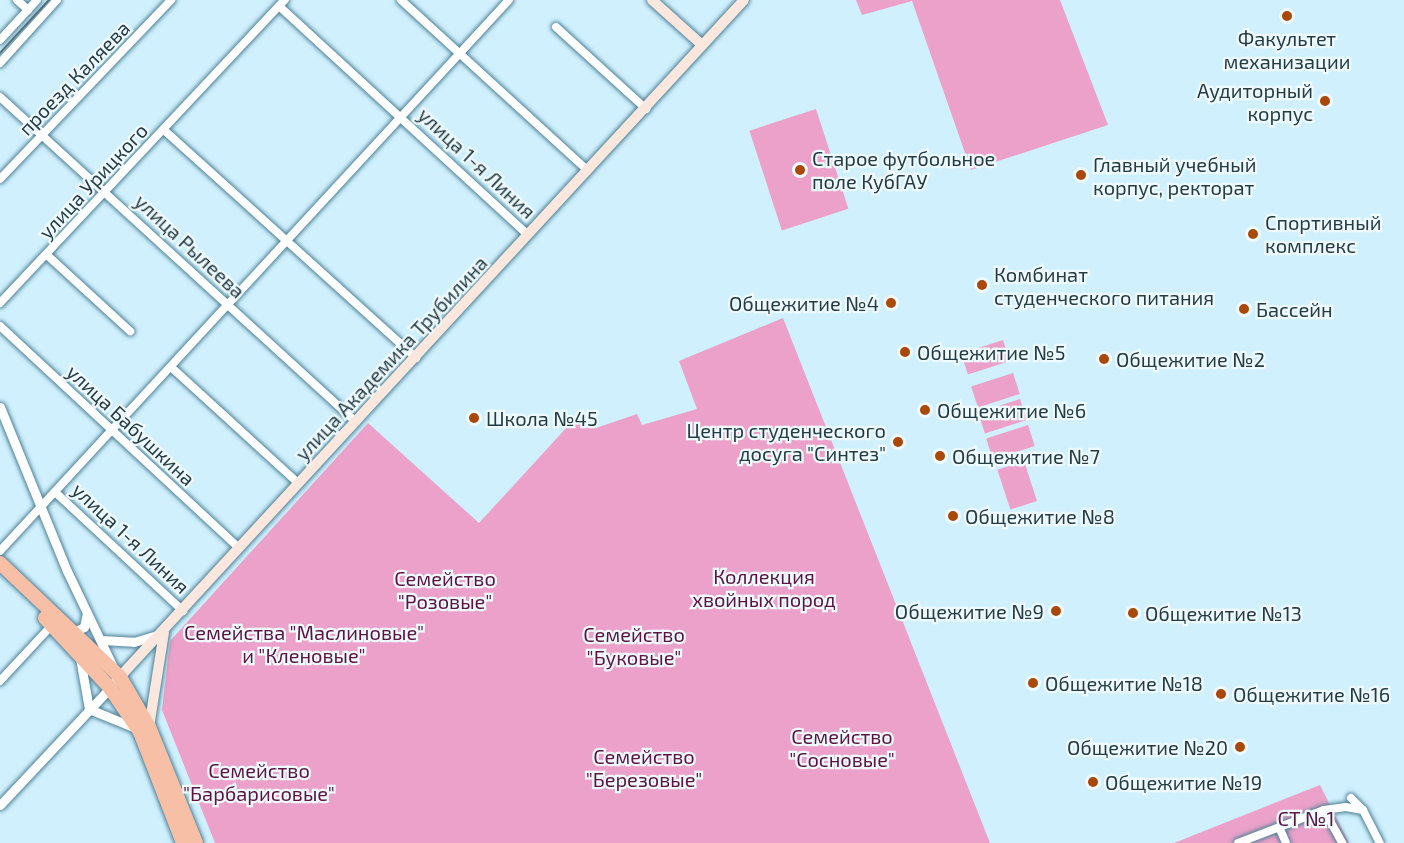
<!DOCTYPE html>
<html>
<head>
<meta charset="utf-8">
<style>
  body { margin:0 }
  #map { position:relative; width:1404px; height:843px; overflow:hidden; background:#d0f0fe; font-family:"Exo 2",sans-serif }
  div>[style] { position:absolute }
  .green>* { inset:0; background:#eba1c9; transform-origin:0 0 }
  .roads { filter:drop-shadow(0 0 2px #4d8197) drop-shadow(0 0 2px #4d8197) }
  .minor>* { height:8px; margin:-4px; padding:0 4px; transform-origin:4px; border-radius:4px; background:#fff }
  .tertiary>* { height:9px; margin:-4.5px; padding:0 4.5px; transform-origin:4.5px; border-radius:4.5px; background:#fff }
  .secondary>* { height:10px; margin:-5px; padding:0 5px; transform-origin:5px; border-radius:5px; background:#fbe7dd }
  .trunk>* { height:14px; margin:-7px; padding:0 7px; transform-origin:7px; border-radius:7px; background:#f6bfa6 }
  .tram>* { height:1.5px; margin:-0.75px; padding:0 0.75px; transform-origin:0.75px; border-radius:0.75px; background:#56707a }
  .dots>* { width:16px; height:16px; translate:-50% -50%; box-sizing:border-box; border:3px solid #effafe; border-radius:50% }
  span { translate:-50% -50%; white-space:nowrap; text-align:center; line-height:1.15; -webkit-text-stroke:4.5px #effafe; paint-order:stroke }
  .poi-label { font-size:20px; color:#253c45 }
  .right { translate:-100% -50%; text-align:right }
  .left { translate:0 -50%; text-align:left }
  .street-label { font-size:20px; color:#253c45 }
  .park-label { font-size:20px; color:#5d1343 }
</style>
</head>
<body>
<div id="map">
  <div class="green">
    <div style="clip-path:polygon(856px 0,1060px 0,1108px 125px,971px 170px,912px 1px,862px 15px)"></div>
    <div style="left:816px;top:109px;width:105px;height:70px;rotate:72deg"></div>
    <div style="clip-path:polygon(783px 318px,990px 843px,215px 843px,162px 710px,170px 641px,368px 423px,479px 523px,579px 414px,596px 428px,637px 414px,642px 425px,697px 409px,679px 361px)"></div>
    <div style="left:1003px;top:340px;width:22px;height:44px;rotate:72deg"></div>
    <div style="left:1013px;top:373px;width:22px;height:44px;rotate:72deg"></div>
    <div style="left:1020px;top:399px;width:22px;height:44px;rotate:72deg"></div>
    <div style="left:1028px;top:425px;width:22px;height:44px;rotate:72deg"></div>
    <div style="left:1024px;top:461px;width:42px;height:28px;rotate:72deg"></div>
    <div style="clip-path:polygon(1320px 785px,1349px 843px,1174px 843px)"></div>
  </div>
  <div class="roads">
    <div class="minor">
      <div style="left:17px;top:0;width:15px;rotate:42deg"></div>
      <div style="left:401px;top:0;width:253px;rotate:42.4deg"></div>
      <div style="left:279px;top:6px;width:338px;rotate:42.6deg"></div>
      <div style="left:556px;top:27px;width:122px;rotate:42.3deg"></div>
      <div style="left:0;top:40px;width:54px;rotate:-47.2deg"></div>
      <div style="left:0;top:63px;width:85px;rotate:-47.9deg"></div>
      <div style="left:0;top:97px;width:482px;rotate:42.4deg"></div>
      <div style="left:164px;top:130px;width:340px;rotate:42.1deg"></div>
      <div style="left:0;top:179px;width:248px;rotate:-46.3deg"></div>
      <div style="left:47px;top:255px;width:113px;rotate:42.5deg"></div>
      <div style="left:0;top:303px;width:416px;rotate:-46.8deg"></div>
      <div style="left:0;top:326px;width:326px;rotate:42.9deg"></div>
      <div style="left:171px;top:367px;width:173px;rotate:42.4deg"></div>
      <div style="left:55px;top:492px;width:175px;rotate:42.9deg"></div>
      <div style="left:0;top:551px;width:750px;rotate:-47.27deg"></div>
      <div style="left:0;top:681px;width:78px;rotate:-47.1deg"></div>
      <div style="left:1351px;top:798px;width:17px;rotate:45deg"></div>
      <div style="left:1363px;top:810px;width:37px;rotate:63deg"></div>
      <div style="left:1324px;top:810px;width:38px;rotate:61deg"></div>
      <div style="left:1279px;top:827px;width:17px;rotate:66deg"></div>
      <div style="left:1238px;top:843px;width:92px;rotate:-21deg"></div>
      <div style="left:1324px;top:810px;width:22px;rotate:-8deg"></div>
      <div style="left:1346px;top:807px;width:17px;rotate:10deg"></div>
    </div>
    <div class="tertiary">
      <div style="left:0;top:407px;width:177px;rotate:67.8deg"></div>
      <div style="left:67px;top:571px;width:109px;rotate:64.4deg"></div>
      <div style="left:74px;top:632px;width:11px;rotate:-27deg"></div>
      <div style="left:84px;top:627px;width:14px;rotate:-78deg"></div>
      <div style="left:101px;top:640px;width:33px;rotate:3deg"></div>
      <div style="left:134px;top:642px;width:24px;rotate:-17deg"></div>
      <div style="left:80px;top:658px;width:52px;rotate:80deg"></div>
      <div style="left:89px;top:709px;width:48px;rotate:22.2deg"></div>
      <div style="left:0;top:805px;width:161px;rotate:-46.8deg"></div>
    </div>
    <div class="secondary">
      <div style="left:652px;top:0;width:67px;rotate:42deg"></div>
      <div style="left:116px;top:681px;width:926px;rotate:-47.32deg"></div>
      <div style="left:149px;top:727px;width:96px;rotate:-81deg"></div>
    </div>
    <div class="trunk">
      <div style="left:0;top:563px;width:166px;rotate:43.5deg"></div>
      <div style="left:120px;top:677px;width:58px;rotate:59.9deg"></div>
      <div style="left:149px;top:727px;width:125px;rotate:67.9deg"></div>
      <div style="left:45px;top:618px;width:96px;rotate:47.1deg"></div>
      <div style="left:110px;top:688px;width:53px;rotate:55.7deg"></div>
      <div style="left:140px;top:732px;width:119px;rotate:68.8deg"></div>
    </div>
  </div>
  <div class="tram">
    <div style="left:0;top:53px;width:72px;rotate:-47.2deg"></div>
  </div>
  <div class="dots">
    <div style="left:1287px;top:16px;background:#a94807"></div>
    <div style="left:1325px;top:101px;background:#a94807"></div>
    <div style="left:800px;top:170px;background:#a94807"></div>
    <div style="left:1081px;top:175px;background:#a94807"></div>
    <div style="left:1253px;top:234px;background:#a94807"></div>
    <div style="left:982px;top:285px;background:#a94807"></div>
    <div style="left:891px;top:303px;background:#a94807"></div>
    <div style="left:1244px;top:309px;background:#a94807"></div>
    <div style="left:905px;top:352px;background:#a94807"></div>
    <div style="left:1104px;top:359px;background:#a94807"></div>
    <div style="left:925px;top:410px;background:#a94807"></div>
    <div style="left:474px;top:418px;background:#a94807"></div>
    <div style="left:898px;top:442px;background:#a94807"></div>
    <div style="left:940px;top:456px;background:#a94807"></div>
    <div style="left:953px;top:516px;background:#a94807"></div>
    <div style="left:1056px;top:611px;background:#a94807"></div>
    <div style="left:1133px;top:613px;background:#a94807"></div>
    <div style="left:1033px;top:683px;background:#a94807"></div>
    <div style="left:1221px;top:694px;background:#a94807"></div>
    <div style="left:1240px;top:747px;background:#a94807"></div>
    <div style="left:1093px;top:782px;background:#a94807"></div>
  </div>
  <div class="poi-label">
    <span style="left:1287px;top:50px">Факультет<br>механизации</span>
    <span class="right" style="left:1313px;top:102px">Аудиторный<br>корпус</span>
    <span class="left" style="left:812px;top:170px">Старое футбольное<br>поле КубГАУ</span>
    <span class="left" style="left:1093px;top:176px">Главный учебный<br>корпус, ректорат</span>
    <span class="left" style="left:1265px;top:234px">Спортивный<br>комплекс</span>
    <span class="left" style="left:994px;top:286px">Комбинат<br>студенческого питания</span>
    <span class="right" style="left:879px;top:303px">Общежитие №4</span>
    <span class="left" style="left:1256px;top:309px">Бассейн</span>
    <span class="left" style="left:917px;top:352px">Общежитие №5</span>
    <span class="left" style="left:1116px;top:359px">Общежитие №2</span>
    <span class="left" style="left:937px;top:410px">Общежитие №6</span>
    <span class="left" style="left:486px;top:418px">Школа №45</span>
    <span class="right" style="left:886px;top:442px">Центр студенческого<br>досуга "Синтез"</span>
    <span class="left" style="left:952px;top:456px">Общежитие №7</span>
    <span class="left" style="left:965px;top:516px">Общежитие №8</span>
    <span class="right" style="left:1044px;top:611px">Общежитие №9</span>
    <span class="left" style="left:1145px;top:613px">Общежитие №13</span>
    <span class="left" style="left:1045px;top:683px">Общежитие №18</span>
    <span class="left" style="left:1233px;top:694px">Общежитие №16</span>
    <span class="right" style="left:1228px;top:747px">Общежитие №20</span>
    <span class="left" style="left:1105px;top:782px">Общежитие №19</span>
  </div>
  <div class="street-label">
    <span style="left:74px;top:78px;rotate:-46deg">проезд Каляева</span>
    <span style="left:477px;top:163px;rotate:43deg">улица 1-я Линия</span>
    <span style="left:93px;top:181px;rotate:-47deg">улица Урицкого</span>
    <span style="left:190px;top:246px;rotate:43deg">улица Рылеева</span>
    <span style="left:391px;top:358px;rotate:-47deg">улица Академика Трубилина</span>
    <span style="left:131px;top:425px;rotate:43deg">улица Бабушкина</span>
    <span style="left:131px;top:538px;rotate:43deg">улица 1-я Линия</span>
  </div>
  <div class="park-label">
    <span style="left:764px;top:588px">Коллекция<br>хвойных пород</span>
    <span style="left:445px;top:590px">Семейство<br>"Розовые"</span>
    <span style="left:304px;top:644px">Семейства "Маслиновые"<br>и "Кленовые"</span>
    <span style="left:634px;top:646px">Семейство<br>"Буковые"</span>
    <span style="left:842px;top:748px">Семейство<br>"Сосновые"</span>
    <span style="left:644px;top:768px">Семейство<br>"Березовые"</span>
    <span style="left:259px;top:782px">Семейство<br>"Барбарисовые"</span>
    <span style="left:1306px;top:818px">СТ №1</span>
  </div>
</div>
</body>
</html>
